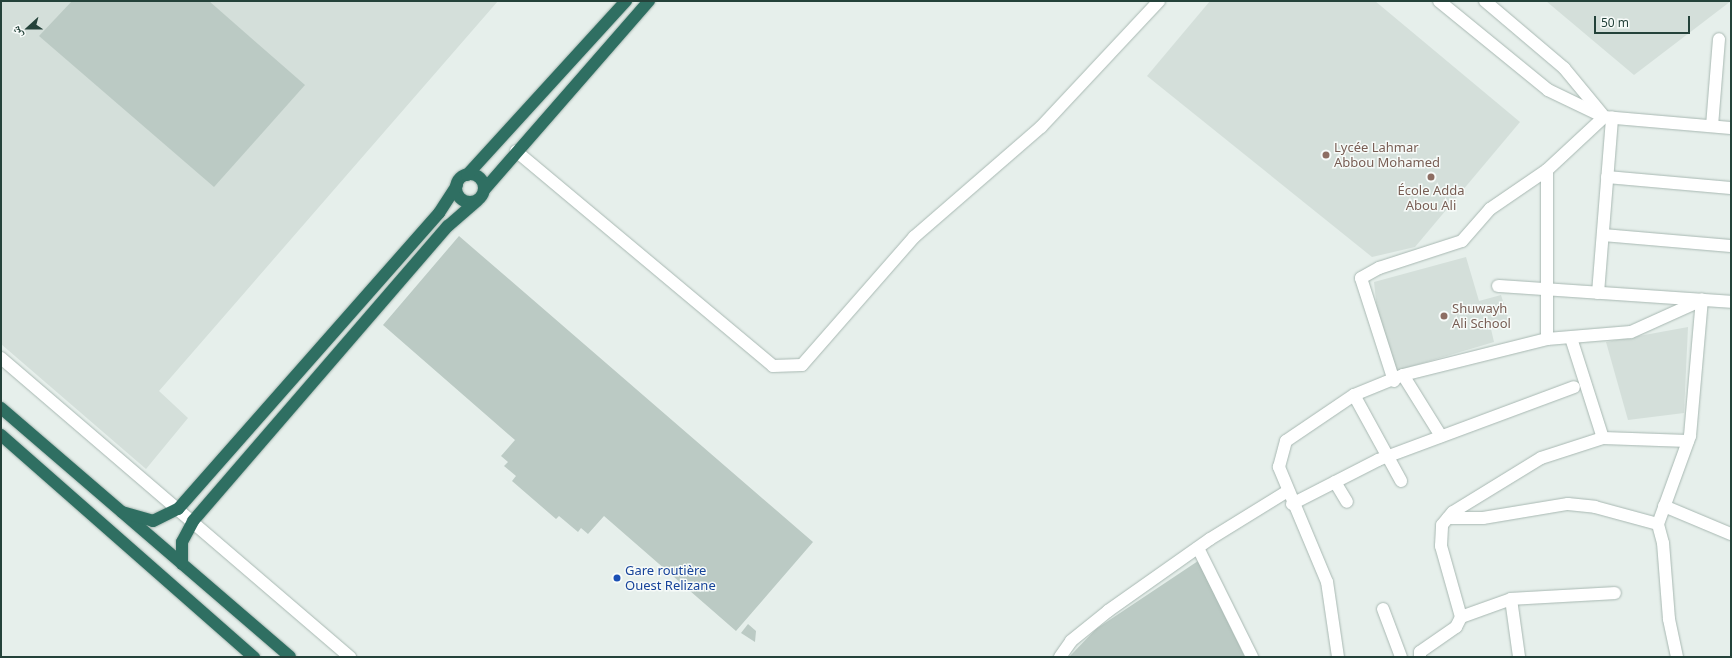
<!DOCTYPE html>
<html>
<head>
<meta charset="utf-8">
<style>
  body { margin:0 }
  #map { position:relative; width:1732px; height:658px; overflow:hidden; background:#e6efeb; font-family:"Noto Sans","Noto Naskh Arabic",sans-serif }
  div>[style] { position:absolute }
  .built>* { inset:0; background:#d4dfda }
  .building>* { inset:0; background:#bbcac4 }
  .roads { filter:drop-shadow(0 0 1px #a8b8b2) drop-shadow(0 0 1px #a8b8b2) }
  .minor>* { height:12px; margin:-6px; padding:0 6px; transform-origin:6px; border-radius:6px; background:#fff }
  .highway>* { height:12px; margin:-6px; padding:0 6px; transform-origin:6px; border-radius:6px; background:#2f6f62 }
  .highway>.ring { margin:-6px; padding:0; box-sizing:content-box; background:none; border:12px solid #2f6f62; border-radius:50% }
  .dots>* { width:11px; height:11px; translate:-50% -50%; box-sizing:border-box; border:2px solid #f7fbf9; border-radius:50% }
  span { translate:-50% -50%; white-space:nowrap; text-align:center; line-height:1.15; -webkit-text-stroke:3px #f7fbf9; paint-order:stroke }
  .education-label { font-size:13px; color:#785e54 }
  .left { translate:0 -50%; text-align:left }
  .transit-label { font-size:13px; color:#164399 }
  .frame { position:absolute; inset:0; border:2px solid #24423a; pointer-events:none }
  .north { position:absolute; left:8px; top:8px; width:40px; height:40px; -webkit-text-stroke:3px #f7fbf9; paint-order:stroke; rotate:249deg; font-size:11px; font-weight:700; line-height:16px; text-align:center; color:#24423a }
  .north::after { content:''; display:block; margin:auto; width:14px; height:18px; background:#24423a; clip-path:polygon(50% 0,100% 100%,50% 72%,0 100%) }
  .scale { position:absolute; left:1594px; top:16px; width:96px; height:18px; box-sizing:border-box; border:2px solid #24423a; border-top:0; padding-left:5px; font-size:12px; line-height:14px; white-space:nowrap; color:#24423a; -webkit-text-stroke:3px #f7fbf9; paint-order:stroke }
</style>
</head>
<body>
<div id="map">
  <div class="built">
    <div style="clip-path:polygon(1px 1px,498px 1px,159px 391px,188px 418px,146px 469px,1px 344px)"></div>
    <div style="clip-path:polygon(1210px 1px,1375px 1px,1520px 122px,1415px 247px,1372px 257px,1147px 76px)"></div>
    <div style="clip-path:polygon(1546px 1px,1731px 1px,1634px 75px)"></div>
    <div style="clip-path:polygon(1466px 257px,1479px 301px,1501px 295px,1510px 323px,1491px 329px,1494px 342px,1396px 371px,1377px 310px,1374px 282px)"></div>
    <div style="clip-path:polygon(1688px 327px,1684px 413px,1628px 420px,1606px 342px)"></div>
  </div>
  <div class="building">
    <div style="clip-path:polygon(72px 1px,209px 1px,305px 85px,214px 187px,39px 36px)"></div>
    <div style="clip-path:polygon(459px 236px,813px 542px,736px 631px,604px 516px,588px 534px,581px 528px,578px 532px,559px 516px,556px 519px,512px 481px,516px 476px,504px 466px,508px 462px,501px 456px,515px 440px,383px 325px)"></div>
    <div style="clip-path:polygon(1198px 561px,1245px 657px,1069px 657px,1096px 629px)"></div>
    <div style="clip-path:polygon(748px 624px,756px 631px,755px 642px,741px 633px)"></div>
  </div>
  <div class="roads">
    <div class="minor">
      <div style="left:1439px;top:1px;width:141px;rotate:39.2deg"></div>
      <div style="left:1548px;top:90px;width:62px;rotate:25.7deg"></div>
      <div style="left:1604px;top:117px;width:127px;rotate:5deg"></div>
      <div style="left:1485px;top:1px;width:104px;rotate:40.3deg"></div>
      <div style="left:1564px;top:68px;width:60px;rotate:50.4deg"></div>
      <div style="left:1712px;top:126px;width:87px;rotate:-85.4deg"></div>
      <div style="left:516px;top:151px;width:335px;rotate:39.9deg"></div>
      <div style="left:773px;top:366px;width:29px;rotate:-2deg"></div>
      <div style="left:802px;top:365px;width:170px;rotate:-48.8deg"></div>
      <div style="left:914px;top:237px;width:168px;rotate:-40.9deg"></div>
      <div style="left:1041px;top:127px;width:173px;rotate:-46.9deg"></div>
      <div style="left:1547px;top:170px;width:169px;rotate:90deg"></div>
      <div style="left:1607px;top:177px;width:124px;rotate:5.1deg"></div>
      <div style="left:1603px;top:235px;width:128px;rotate:4.9deg"></div>
      <div style="left:1498px;top:286px;width:234px;rotate:3.9deg"></div>
      <div style="left:1598px;top:293px;width:176px;rotate:-85.4deg"></div>
      <div style="left:1571px;top:338px;width:105px;rotate:72.3deg"></div>
      <div style="left:1px;top:358px;width:460px;rotate:40.6deg"></div>
      <div style="left:1403px;top:375px;width:72px;rotate:58.1deg"></div>
      <div style="left:1394px;top:381px;width:108px;rotate:-107.8deg"></div>
      <div style="left:1361px;top:278px;width:21px;rotate:-29deg"></div>
      <div style="left:1379px;top:268px;width:87px;rotate:-18deg"></div>
      <div style="left:1462px;top:241px;width:43px;rotate:-48.8deg"></div>
      <div style="left:1490px;top:209px;width:69px;rotate:-34.4deg"></div>
      <div style="left:1547px;top:170px;width:78px;rotate:-42.9deg"></div>
      <div style="left:1354px;top:395px;width:98px;rotate:61.3deg"></div>
      <div style="left:1335px;top:482px;width:23px;rotate:59deg"></div>
      <div style="left:1292px;top:504px;width:97px;rotate:-27.1deg"></div>
      <div style="left:1378px;top:460px;width:209px;rotate:-20.4deg"></div>
      <div style="left:1664px;top:506px;width:73px;rotate:22.7deg"></div>
      <div style="left:1448px;top:518px;width:35px"></div>
      <div style="left:1483px;top:518px;width:86px;rotate:-9.4deg"></div>
      <div style="left:1568px;top:504px;width:27px;rotate:6deg"></div>
      <div style="left:1595px;top:507px;width:65px;rotate:15.1deg"></div>
      <div style="left:1198px;top:548px;width:122px;rotate:63.6deg"></div>
      <div style="left:1511px;top:599px;width:104px;rotate:-3.3deg"></div>
      <div style="left:1383px;top:609px;width:51px;rotate:69.4deg"></div>
      <div style="left:1461px;top:617px;width:53px;rotate:-19.8deg"></div>
      <div style="left:1511px;top:599px;width:59px;rotate:82.1deg"></div>
      <div style="left:1060px;top:657px;width:19px;rotate:-55deg"></div>
      <div style="left:1071px;top:641px;width:48px;rotate:-39deg"></div>
      <div style="left:1108px;top:611px;width:125px;rotate:-35.2deg"></div>
      <div style="left:1210px;top:539px;width:89px;rotate:-31.7deg"></div>
      <div style="left:1338px;top:657px;width:76px;rotate:-98.3deg"></div>
      <div style="left:1327px;top:582px;width:125px;rotate:-112.7deg"></div>
      <div style="left:1279px;top:467px;width:27px;rotate:-75deg"></div>
      <div style="left:1286px;top:441px;width:82px;rotate:-34.1deg"></div>
      <div style="left:1354px;top:395px;width:53px;rotate:-22.2deg"></div>
      <div style="left:1403px;top:375px;width:148px;rotate:-14deg"></div>
      <div style="left:1547px;top:339px;width:84px;rotate:-4.8deg"></div>
      <div style="left:1631px;top:332px;width:78px;rotate:-24.3deg"></div>
      <div style="left:1420px;top:657px;width:5px;rotate:-90deg"></div>
      <div style="left:1420px;top:652px;width:44px;rotate:-34.8deg"></div>
      <div style="left:1456px;top:627px;width:11px;rotate:-63deg"></div>
      <div style="left:1461px;top:617px;width:74px;rotate:-105.7deg"></div>
      <div style="left:1441px;top:546px;width:21px;rotate:-87deg"></div>
      <div style="left:1442px;top:525px;width:17px;rotate:-50deg"></div>
      <div style="left:1453px;top:512px;width:103px;rotate:-31.5deg"></div>
      <div style="left:1541px;top:458px;width:65px;rotate:-17.9deg"></div>
      <div style="left:1603px;top:438px;width:85px;rotate:2deg"></div>
      <div style="left:1677px;top:657px;width:39px;rotate:-102deg"></div>
      <div style="left:1669px;top:619px;width:76px;rotate:-94.5deg"></div>
      <div style="left:1663px;top:543px;width:20px;rotate:-105deg"></div>
      <div style="left:1658px;top:524px;width:94px;rotate:-70deg"></div>
      <div style="left:1690px;top:436px;width:137px;rotate:-85deg"></div>
    </div>
    <div class="highway">
      <div class="ring" style="left:456px;top:174px;width:16px;height:16px"></div>
      <div style="left:467px;top:175px;width:236px;rotate:-47.6deg"></div>
      <div style="left:484px;top:190px;width:251px;rotate:-48.9deg"></div>
      <div style="left:1px;top:408px;width:381px;rotate:40.7deg"></div>
      <div style="left:1px;top:435px;width:337px;rotate:41.3deg"></div>
      <div style="left:122px;top:512px;width:32px;rotate:16deg"></div>
      <div style="left:153px;top:521px;width:28px;rotate:-26deg"></div>
      <div style="left:178px;top:509px;width:395px;rotate:-48.6deg"></div>
      <div style="left:439px;top:213px;width:33px;rotate:-57deg"></div>
      <div style="left:182px;top:564px;width:22px;rotate:-90deg"></div>
      <div style="left:182px;top:542px;width:24px;rotate:-62deg"></div>
      <div style="left:193px;top:521px;width:390px;rotate:-49.2deg"></div>
      <div style="left:448px;top:226px;width:38px;rotate:-41deg"></div>
    </div>
  </div>
  <div class="dots">
    <div style="left:1326px;top:155px;background:#8d6e63"></div>
    <div style="left:1431px;top:177px;background:#8d6e63"></div>
    <div style="left:1444px;top:316px;background:#8d6e63"></div>
    <div style="left:617px;top:578px;background:#1a4fb4"></div>
  </div>
  <div class="education-label">
    <span class="left" style="left:1334px;top:155px">Lycée Lahmar<br>Abbou Mohamed</span>
    <span style="left:1431px;top:198px">École Adda<br>Abou Ali</span>
    <span class="left" style="left:1452px;top:316px">Shuwayh<br>Ali School</span>
  </div>
  <div class="transit-label">
    <span class="left" style="left:625px;top:578px">Gare routière<br>Ouest Relizane</span>
  </div>
  <div class="frame"></div>
  <div class="north">ش</div>
  <div class="scale">50 m</div>
</div>
</body>
</html>
